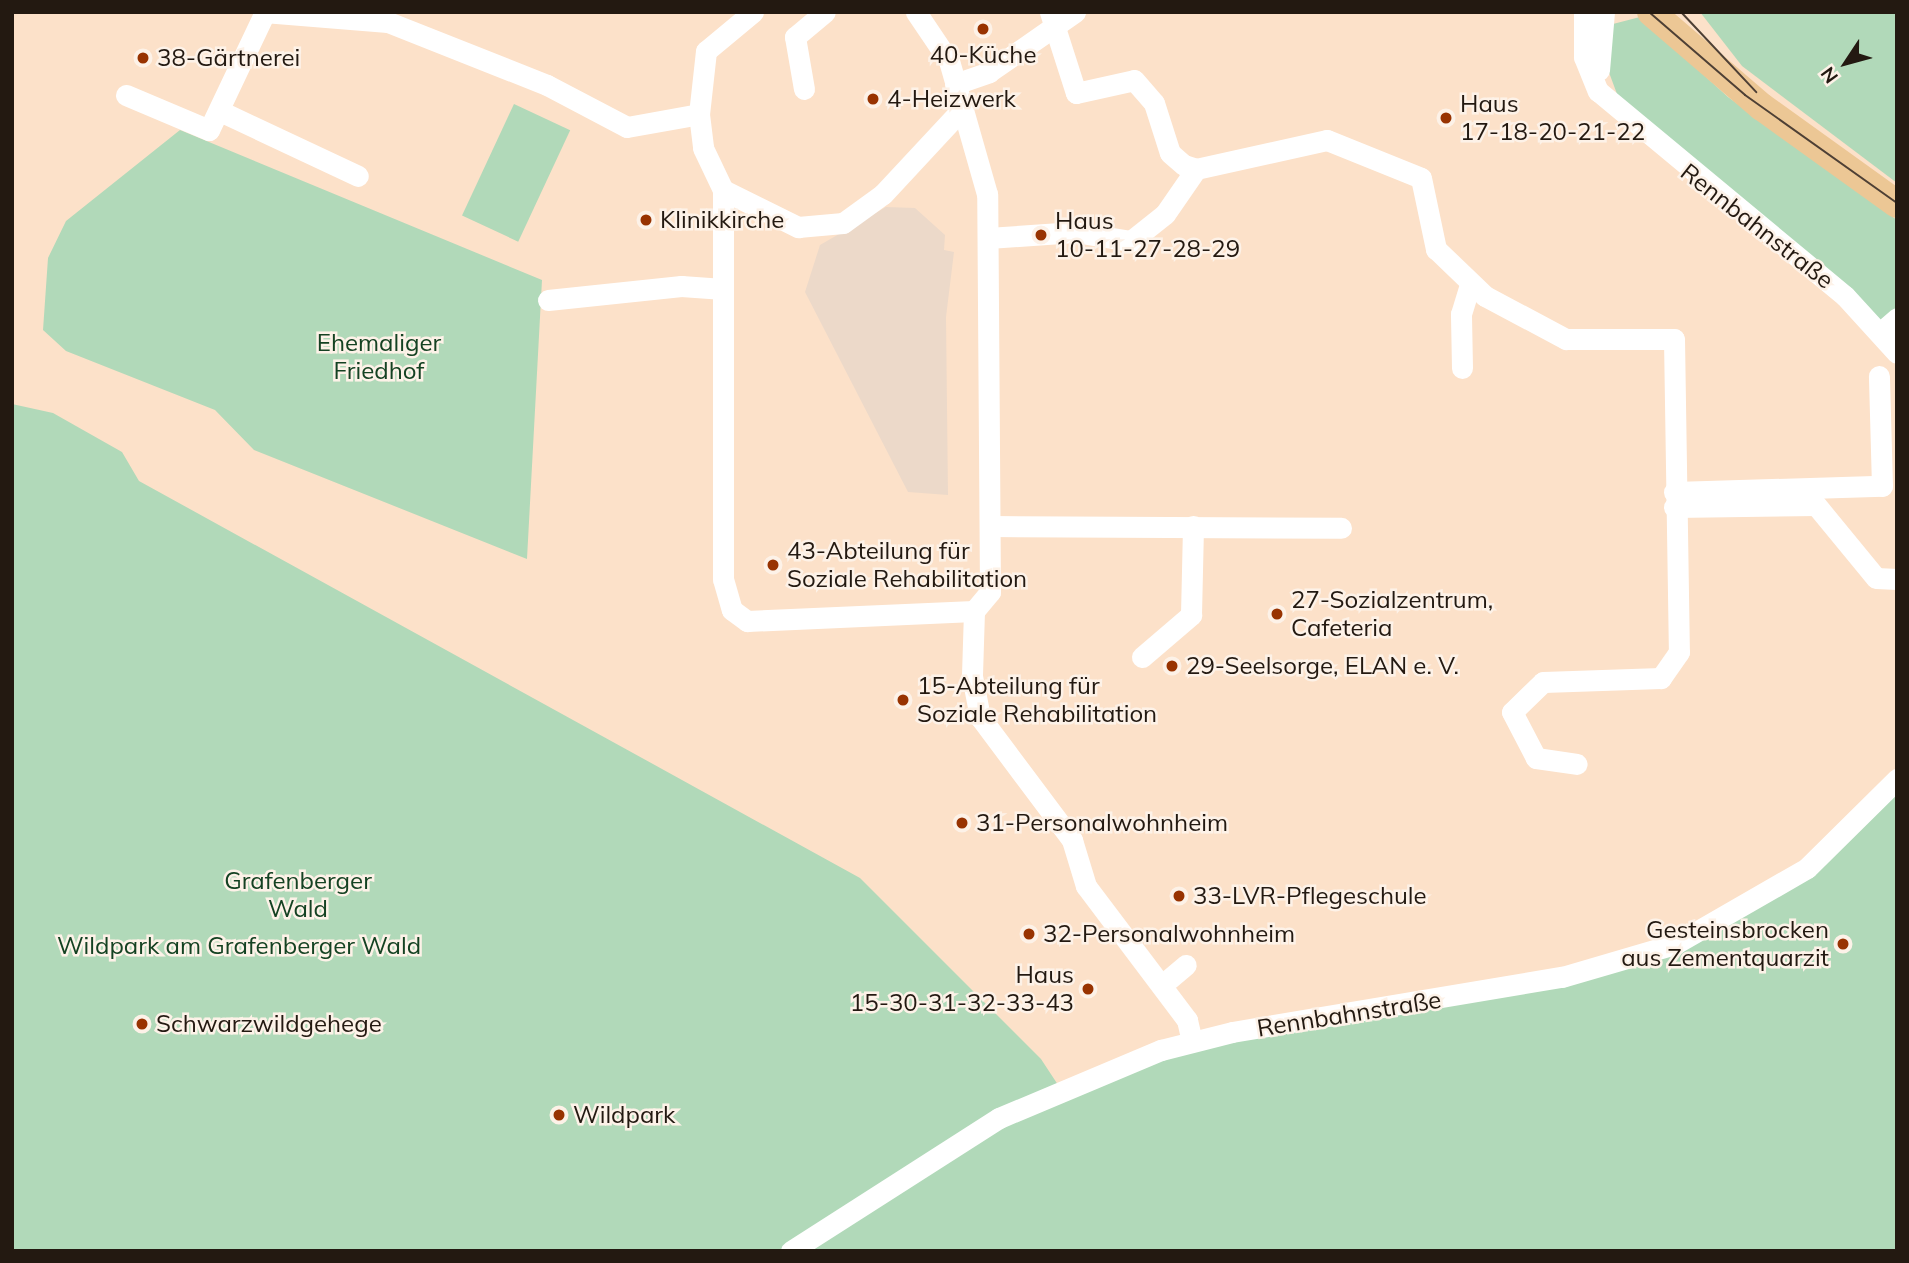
<!DOCTYPE html>
<html>
<head>
<meta charset="utf-8">
<style>
  body { margin:0 }
  #map { position:relative; width:1909px; height:1263px; overflow:hidden; background:#fce1c9; font-family:Mulish,sans-serif }
  div>[style] { position:absolute }
  .education>* { inset:0; background:#ecd9c9 }
  .green>* { inset:0; background:#b1d9b9; transform-origin:0 0 }
  .minor>* { height:21px; margin:-10.5px; padding:0 10.5px; transform-origin:10.5px; border-radius:10.5px; background:#fff }
  .major>* { height:28px; margin:-14px; padding:0 14px; transform-origin:14px; border-radius:14px; background:#ecc795 }
  .tram>* { height:2px; margin:-1px; padding:0 1px; transform-origin:1px; border-radius:1px; background:#4e4035 }
  .dots>* { width:19px; height:19px; translate:-50% -50%; box-sizing:border-box; border:4px solid #fdf2e8; border-radius:50% }
  span { translate:-50% -50%; white-space:nowrap; text-align:center; line-height:1.15; -webkit-text-stroke:5px #fdf2e8; paint-order:stroke }
  .poi-label { font-size:24px; color:#231911 }
  .left { translate:0 -50%; text-align:left }
  .right { translate:-100% -50%; text-align:right }
  .street-label { font-size:24px; color:#231911 }
  .park-label { font-size:24px; color:#144222 }
  .frame { position:absolute; inset:0; border:14px solid #231911; pointer-events:none }
  .north { position:absolute; left:1811px; top:28px; width:70px; height:70px; -webkit-text-stroke:5px #fdf2e8; paint-order:stroke; rotate:234deg; font-size:19px; font-weight:700; line-height:28px; text-align:center; color:#231911 }
  .north::after { content:''; display:block; margin:auto; width:24px; height:32px; background:#231911; clip-path:polygon(50% 0,100% 100%,50% 72%,0 100%) }
</style>
</head>
<body>
<div id="map">
  <div class="education">
    <div style="clip-path:polygon(886px 207px,915px 208px,945px 235px,944px 250px,954px 252px,946px 317px,948px 495px,908px 492px,805px 292px,820px 245px)"></div>
  </div>
  <div class="green">
    <div style="clip-path:polygon(1700px 12px,1897px 12px,1897px 183px,1742px 66px)"></div>
    <div style="clip-path:polygon(1640px 17px,1728px 97px,1897px 220px,1897px 343px,1617px 94px,1607px 67px,1613px 24px)"></div>
    <div style="left:514px;top:104px;width:62px;height:123px;rotate:25deg"></div>
    <div style="clip-path:polygon(180px 130px,542px 280px,527px 559px,254px 450px,215px 410px,66px 351px,43px 330px,48px 258px,66px 221px)"></div>
    <div style="clip-path:polygon(12px 404px,53px 413px,122px 452px,139px 481px,860px 878px,1041px 1059px,1064px 1094px,1173px 1054px,1699px 940px,1897px 786px,1897px 1251px,12px 1251px)"></div>
  </div>
  <div class="minor">
    <div style="left:264px;top:12px;width:124px;rotate:4.6deg"></div>
    <div style="left:388px;top:22px;width:171px;rotate:21.6deg"></div>
    <div style="left:547px;top:85px;width:90px;rotate:27.7deg"></div>
    <div style="left:627px;top:127px;width:73px;rotate:-10.2deg"></div>
    <div style="left:753px;top:12px;width:61px;rotate:140.3deg"></div>
    <div style="left:706px;top:51px;width:63px;rotate:96.3deg"></div>
    <div style="left:699px;top:114px;width:34px;rotate:83deg"></div>
    <div style="left:703px;top:148px;width:47px;rotate:64.5deg"></div>
    <div style="left:723px;top:190px;width:389px;rotate:90deg"></div>
    <div style="left:723px;top:579px;width:32px;rotate:74deg"></div>
    <div style="left:732px;top:610px;width:19px;rotate:36deg"></div>
    <div style="left:747px;top:621px;width:227px;rotate:-2.5deg"></div>
    <div style="left:974px;top:611px;width:25px;rotate:-50deg"></div>
    <div style="left:990px;top:592px;width:398px;rotate:-90.4deg"></div>
    <div style="left:987px;top:194px;width:138px;rotate:-105.9deg"></div>
    <div style="left:949px;top:61px;width:59px;rotate:-124deg"></div>
    <div style="left:1050px;top:12px;width:85px;rotate:72.2deg"></div>
    <div style="left:1076px;top:93px;width:59px;rotate:-12.6deg"></div>
    <div style="left:1134px;top:80px;width:30px;rotate:49deg"></div>
    <div style="left:1154px;top:103px;width:52px;rotate:72.3deg"></div>
    <div style="left:1170px;top:153px;width:18px;rotate:41deg"></div>
    <div style="left:1184px;top:165px;width:13px;rotate:18deg"></div>
    <div style="left:1196px;top:169px;width:134px;rotate:-12.5deg"></div>
    <div style="left:1327px;top:140px;width:101px;rotate:22deg"></div>
    <div style="left:1421px;top:178px;width:73px;rotate:78.1deg"></div>
    <div style="left:1436px;top:249px;width:68px;rotate:43.8deg"></div>
    <div style="left:1485px;top:296px;width:92px;rotate:28deg"></div>
    <div style="left:1566px;top:339px;width:108px"></div>
    <div style="left:1674px;top:339px;width:313px;rotate:89.1deg"></div>
    <div style="left:1679px;top:652px;width:32px;rotate:125deg"></div>
    <div style="left:1661px;top:678px;width:118px;rotate:178.1deg"></div>
    <div style="left:1543px;top:682px;width:43px;rotate:135.9deg"></div>
    <div style="left:1512px;top:712px;width:52px;rotate:62.4deg"></div>
    <div style="left:1536px;top:758px;width:41px;rotate:8.3deg"></div>
    <div style="left:1584px;top:12px;width:45px;rotate:90deg"></div>
    <div style="left:1584px;top:57px;width:37px;rotate:68deg"></div>
    <div style="left:1598px;top:91px;width:321px;rotate:39.7deg"></div>
    <div style="left:1845px;top:296px;width:77px;rotate:47.6deg"></div>
    <div style="left:1599px;top:70px;width:58px;rotate:-85.1deg"></div>
    <div style="left:955px;top:84px;width:36px;rotate:-19deg"></div>
    <div style="left:989px;top:72px;width:105px;rotate:-34.9deg"></div>
    <div style="left:804px;top:89px;width:53px;rotate:-99.8deg"></div>
    <div style="left:795px;top:37px;width:39px;rotate:-40deg"></div>
    <div style="left:126px;top:95px;width:90px;rotate:22.9deg"></div>
    <div style="left:209px;top:130px;width:131px;rotate:-64.6deg"></div>
    <div style="left:222px;top:112px;width:150px;rotate:25.2deg"></div>
    <div style="left:723px;top:190px;width:84px;rotate:26.3deg"></div>
    <div style="left:798px;top:227px;width:45px;rotate:-5.1deg"></div>
    <div style="left:843px;top:223px;width:49px;rotate:-35.9deg"></div>
    <div style="left:883px;top:194px;width:117px;rotate:-47.1deg"></div>
    <div style="left:988px;top:238px;width:87px;rotate:-3.9deg"></div>
    <div style="left:1075px;top:232px;width:57px;rotate:9.1deg"></div>
    <div style="left:1131px;top:241px;width:43px;rotate:-38.5deg"></div>
    <div style="left:1165px;top:214px;width:55px;rotate:-55.4deg"></div>
    <div style="left:548px;top:300px;width:134px;rotate:-6deg"></div>
    <div style="left:681px;top:286px;width:39px;rotate:4deg"></div>
    <div style="left:1880px;top:333px;width:23px;rotate:-41deg"></div>
    <div style="left:1462px;top:368px;width:54px;rotate:-91.1deg"></div>
    <div style="left:1461px;top:314px;width:30px;rotate:-73deg"></div>
    <div style="left:1674px;top:492px;width:208px;rotate:-1.7deg"></div>
    <div style="left:1882px;top:486px;width:110px;rotate:-91.6deg"></div>
    <div style="left:1674px;top:507px;width:142px;rotate:-0.8deg"></div>
    <div style="left:1816px;top:505px;width:94px;rotate:50.6deg"></div>
    <div style="left:1876px;top:578px;width:21px;rotate:3deg"></div>
    <div style="left:990px;top:526px;width:351px;rotate:0.3deg"></div>
    <div style="left:974px;top:611px;width:65px;rotate:91.8deg"></div>
    <div style="left:972px;top:676px;width:42px;rotate:79deg"></div>
    <div style="left:980px;top:717px;width:154px;rotate:53.2deg"></div>
    <div style="left:1072px;top:840px;width:48px;rotate:73.1deg"></div>
    <div style="left:1086px;top:886px;width:168px;rotate:53deg"></div>
    <div style="left:1187px;top:1020px;width:22px;rotate:77deg"></div>
    <div style="left:1142px;top:657px;width:65px;rotate:-40.6deg"></div>
    <div style="left:1191px;top:615px;width:89px;rotate:-88.7deg"></div>
    <div style="left:1162px;top:985px;width:31px;rotate:-40deg"></div>
    <div style="left:791px;top:1251px;width:247px;rotate:-32.6deg"></div>
    <div style="left:999px;top:1118px;width:176px;rotate:-22.8deg"></div>
    <div style="left:1161px;top:1050px;width:73px;rotate:-14.2deg"></div>
    <div style="left:1232px;top:1032px;width:335px;rotate:-9.5deg"></div>
    <div style="left:1562px;top:977px;width:118px;rotate:-16.3deg"></div>
    <div style="left:1675px;top:944px;width:152px;rotate:-29.9deg"></div>
    <div style="left:1807px;top:868px;width:127px;rotate:-44.7deg"></div>
  </div>
  <div class="major">
    <div style="left:1651px;top:12px;width:146px;rotate:40.6deg"></div>
    <div style="left:1762px;top:107px;width:166px;rotate:35.7deg"></div>
  </div>
  <div class="tram">
    <div style="left:1649px;top:12px;width:127px;rotate:40.8deg"></div>
    <div style="left:1745px;top:95px;width:186px;rotate:35.4deg"></div>
    <div style="left:1681px;top:12px;width:110px;rotate:46.8deg"></div>
  </div>
  <div class="dots">
    <div style="left:983px;top:29px;background:#983301"></div>
    <div style="left:143px;top:58px;background:#983301"></div>
    <div style="left:873px;top:99px;background:#983301"></div>
    <div style="left:1446px;top:118px;background:#983301"></div>
    <div style="left:646px;top:220px;background:#983301"></div>
    <div style="left:1041px;top:235px;background:#983301"></div>
    <div style="left:773px;top:565px;background:#983301"></div>
    <div style="left:1277px;top:614px;background:#983301"></div>
    <div style="left:1172px;top:666px;background:#983301"></div>
    <div style="left:903px;top:700px;background:#983301"></div>
    <div style="left:962px;top:823px;background:#983301"></div>
    <div style="left:1179px;top:896px;background:#983301"></div>
    <div style="left:1029px;top:934px;background:#983301"></div>
    <div style="left:1843px;top:944px;background:#983301"></div>
    <div style="left:1088px;top:989px;background:#983301"></div>
    <div style="left:142px;top:1024px;background:#983301"></div>
    <div style="left:559px;top:1115px;background:#983301"></div>
  </div>
  <div class="poi-label">
    <span style="left:983px;top:55px">40-Küche</span>
    <span class="left" style="left:157px;top:58px">38-Gärtnerei</span>
    <span class="left" style="left:887px;top:99px">4-Heizwerk</span>
    <span class="left" style="left:1460px;top:118px">Haus<br>17-18-20-21-22</span>
    <span class="left" style="left:660px;top:220px">Klinikkirche</span>
    <span class="left" style="left:1055px;top:235px">Haus<br>10-11-27-28-29</span>
    <span class="left" style="left:787px;top:565px">43-Abteilung für<br>Soziale Rehabilitation</span>
    <span class="left" style="left:1291px;top:614px">27-Sozialzentrum,<br>Cafeteria</span>
    <span class="left" style="left:1186px;top:666px">29-Seelsorge, ELAN e. V.</span>
    <span class="left" style="left:917px;top:700px">15-Abteilung für<br>Soziale Rehabilitation</span>
    <span class="left" style="left:976px;top:823px">31-Personalwohnheim</span>
    <span class="left" style="left:1193px;top:896px">33-LVR-Pflegeschule</span>
    <span class="right" style="left:1829px;top:944px">Gesteinsbrocken<br>aus Zementquarzit</span>
    <span class="left" style="left:1043px;top:934px">32-Personalwohnheim</span>
    <span class="right" style="left:1074px;top:989px">Haus<br>15-30-31-32-33-43</span>
    <span class="left" style="left:156px;top:1024px">Schwarzwildgehege</span>
    <span class="left" style="left:573px;top:1115px">Wildpark</span>
  </div>
  <div class="street-label">
    <span style="left:1757px;top:226px;rotate:38deg">Rennbahnstraße</span>
    <span style="left:1349px;top:1014px;rotate:-9deg">Rennbahnstraße</span>
  </div>
  <div class="park-label">
    <span style="left:379px;top:357px">Ehemaliger<br>Friedhof</span>
    <span style="left:298px;top:895px">Grafenberger<br>Wald</span>
    <span style="left:239px;top:946px">Wildpark am Grafenberger Wald</span>
  </div>
  <div class="frame"></div>
  <div class="north">N</div>
</div>
</body>
</html>
